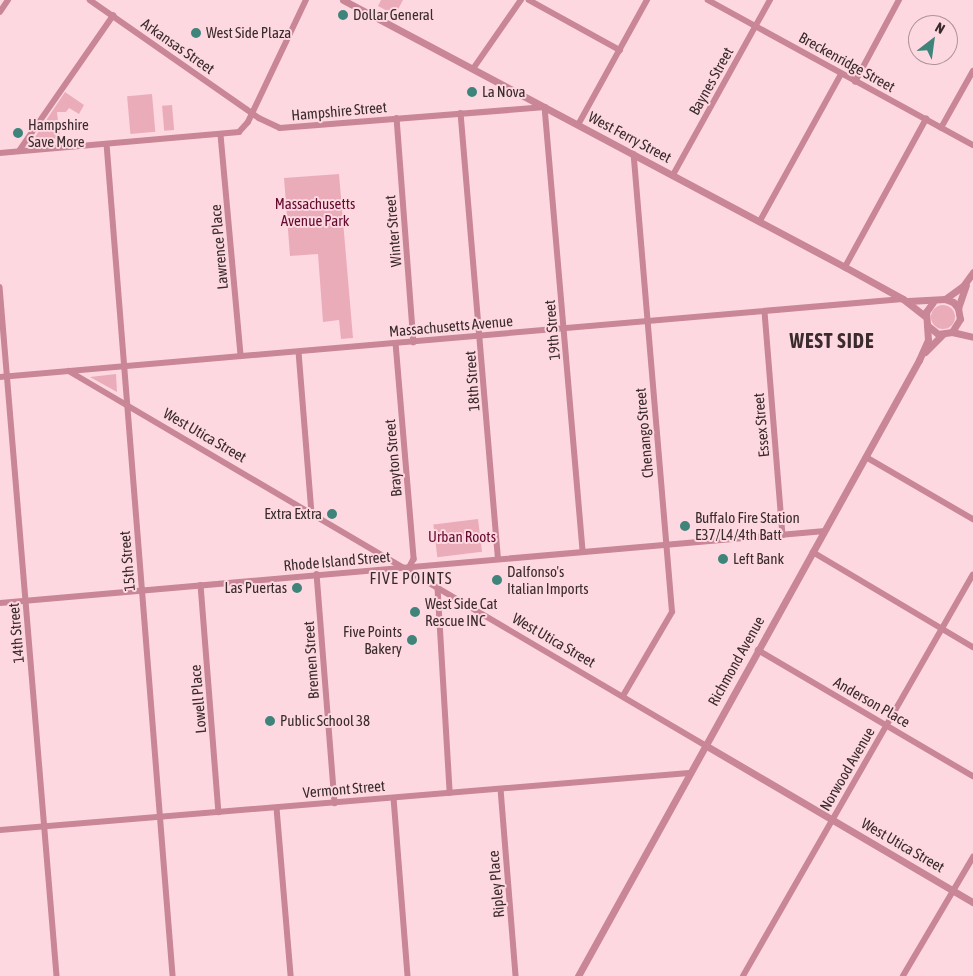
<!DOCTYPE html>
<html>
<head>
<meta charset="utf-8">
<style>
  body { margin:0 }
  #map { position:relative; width:973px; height:976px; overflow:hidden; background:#fed8e0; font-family:"Asap Condensed",sans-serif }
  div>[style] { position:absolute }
  .green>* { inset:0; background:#ebacba; transform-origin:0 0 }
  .round { border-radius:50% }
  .minor>* { height:5.5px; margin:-2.75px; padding:0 2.75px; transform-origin:2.75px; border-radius:2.75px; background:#c88696 }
  .tertiary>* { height:7px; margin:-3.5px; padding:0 3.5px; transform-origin:3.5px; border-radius:3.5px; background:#c88696 }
  .dots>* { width:14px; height:14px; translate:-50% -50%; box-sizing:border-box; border:2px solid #fed8e0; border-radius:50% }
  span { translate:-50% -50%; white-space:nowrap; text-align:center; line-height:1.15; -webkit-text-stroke:4px #fed8e0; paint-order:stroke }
  .poi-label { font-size:15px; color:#392b2e }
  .left { translate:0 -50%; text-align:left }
  .right { translate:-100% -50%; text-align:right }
  .street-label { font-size:15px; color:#392b2e }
  .park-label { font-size:15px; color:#64092f }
  .neighbourhood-label { font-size:16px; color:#392b2e; letter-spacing:1px }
  .district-label { font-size:20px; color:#392b2e; font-weight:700; letter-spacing:1px }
  .north { position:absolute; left:908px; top:15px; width:50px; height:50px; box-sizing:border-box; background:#fed8e0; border:1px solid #af9399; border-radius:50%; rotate:30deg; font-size:14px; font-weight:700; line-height:20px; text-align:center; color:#392b2e }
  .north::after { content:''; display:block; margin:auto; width:18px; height:22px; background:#3e847a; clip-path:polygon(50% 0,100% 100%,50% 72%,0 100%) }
</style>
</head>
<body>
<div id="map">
  <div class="green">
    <div style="clip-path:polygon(381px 0,403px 0,395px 15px,378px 6px)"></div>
    <div style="clip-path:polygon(65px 92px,84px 105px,79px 114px,69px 108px,66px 112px,57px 112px,60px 138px,37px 140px,35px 137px)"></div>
    <div style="left:152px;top:94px;width:38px;height:25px;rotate:85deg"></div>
    <div style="left:172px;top:105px;width:25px;height:10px;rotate:85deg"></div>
    <div style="clip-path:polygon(339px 174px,353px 338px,341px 339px,339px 320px,323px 322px,318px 254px,290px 256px,284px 178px)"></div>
    <div class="round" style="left:931px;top:305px;width:24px;height:24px"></div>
    <div style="clip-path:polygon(116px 374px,117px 392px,90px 377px)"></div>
    <div style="left:478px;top:519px;width:33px;height:45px;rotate:83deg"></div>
  </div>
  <div class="minor">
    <div style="left:90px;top:0;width:206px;rotate:34.9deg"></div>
    <div style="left:259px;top:118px;width:23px;rotate:25deg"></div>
    <div style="left:280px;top:128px;width:266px;rotate:-4.5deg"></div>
    <div style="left:545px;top:107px;width:446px;rotate:85.1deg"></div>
    <div style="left:529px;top:0;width:104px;rotate:28.8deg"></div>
    <div style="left:708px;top:0;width:302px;rotate:28.7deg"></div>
    <div style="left:0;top:12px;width:14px;rotate:-56deg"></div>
    <div style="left:473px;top:69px;width:84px;rotate:-55.2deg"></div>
    <div style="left:855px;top:82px;width:93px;rotate:-61.8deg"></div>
    <div style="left:461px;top:113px;width:447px;rotate:85.2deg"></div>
    <div style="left:397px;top:118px;width:225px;rotate:85.7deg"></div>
    <div style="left:578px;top:125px;width:143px;rotate:-61.1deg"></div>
    <div style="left:941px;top:128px;width:65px;rotate:-60.7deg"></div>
    <div style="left:221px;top:135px;width:222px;rotate:84.8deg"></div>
    <div style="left:107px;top:144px;width:835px;rotate:85.46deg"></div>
    <div style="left:19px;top:151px;width:165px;rotate:-55.2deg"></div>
    <div style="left:0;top:153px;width:240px;rotate:-5deg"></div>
    <div style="left:239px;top:132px;width:13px;rotate:-48deg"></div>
    <div style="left:248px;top:122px;width:135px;rotate:-64.6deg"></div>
    <div style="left:673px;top:175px;width:200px;rotate:-61deg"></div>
    <div style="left:760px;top:221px;width:168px;rotate:-61.1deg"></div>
    <div style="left:845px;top:267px;width:169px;rotate:-61.3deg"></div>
    <div style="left:0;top:287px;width:691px;rotate:85.27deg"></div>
    <div style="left:765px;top:312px;width:224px;rotate:85.4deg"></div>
    <div style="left:396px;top:343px;width:217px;rotate:85.2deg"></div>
    <div style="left:414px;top:559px;width:11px;rotate:117deg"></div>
    <div style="left:299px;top:352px;width:163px;rotate:85.4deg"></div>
    <div style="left:69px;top:371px;width:738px;rotate:30.46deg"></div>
    <div style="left:0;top:377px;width:906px;rotate:-4.94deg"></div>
    <div style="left:866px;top:457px;width:124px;rotate:30.1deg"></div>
    <div style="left:813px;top:552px;width:186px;rotate:30.7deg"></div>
    <div style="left:317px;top:574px;width:230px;rotate:85.5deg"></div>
    <div style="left:201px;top:585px;width:228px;rotate:85.5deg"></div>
    <div style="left:438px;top:588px;width:205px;rotate:86.6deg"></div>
    <div style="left:0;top:603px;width:828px;rotate:-4.99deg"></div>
    <div style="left:758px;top:650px;width:249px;rotate:30.4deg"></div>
    <div style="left:623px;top:696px;width:97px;rotate:-59.7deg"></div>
    <div style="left:672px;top:612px;width:459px;rotate:-94.8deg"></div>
    <div style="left:501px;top:789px;width:188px;rotate:85.4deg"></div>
    <div style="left:394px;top:798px;width:179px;rotate:85.5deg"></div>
    <div style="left:277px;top:808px;width:169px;rotate:85.2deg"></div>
    <div style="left:0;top:830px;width:691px;rotate:-4.73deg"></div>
    <div style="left:743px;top:976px;width:462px;rotate:-60.2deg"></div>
    <div style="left:903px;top:976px;width:138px;rotate:-59.5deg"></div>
  </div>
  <div class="tertiary">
    <div style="left:343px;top:0;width:569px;rotate:28.01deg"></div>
    <div style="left:845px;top:267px;width:66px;rotate:28.9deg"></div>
    <div style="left:903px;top:299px;width:28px;rotate:38deg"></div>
    <div style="left:945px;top:299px;width:22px;rotate:-36deg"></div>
    <div style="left:963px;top:286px;width:17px;rotate:-54deg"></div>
    <div style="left:908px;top:301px;width:37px;rotate:-3deg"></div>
    <div style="left:945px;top:299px;width:9px;rotate:21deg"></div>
    <div style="left:953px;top:302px;width:8px;rotate:50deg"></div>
    <div style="left:958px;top:308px;width:11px;rotate:80deg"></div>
    <div style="left:960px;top:319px;width:15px;rotate:122deg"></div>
    <div style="left:952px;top:332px;width:14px;rotate:172deg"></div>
    <div style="left:938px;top:334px;width:14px;rotate:-141deg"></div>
    <div style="left:927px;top:325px;width:13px;rotate:-94deg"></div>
    <div style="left:926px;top:312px;width:12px;rotate:-55deg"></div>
    <div style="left:958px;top:308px;width:24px;rotate:-71deg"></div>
    <div style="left:952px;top:332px;width:22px;rotate:13deg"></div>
    <div style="left:925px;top:352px;width:25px;rotate:-45deg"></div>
    <div style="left:705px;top:745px;width:311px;rotate:30.4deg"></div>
    <div style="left:578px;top:976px;width:704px;rotate:-61.03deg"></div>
    <div style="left:919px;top:360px;width:22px;rotate:-66deg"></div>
    <div style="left:928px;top:340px;width:15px;rotate:-94deg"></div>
  </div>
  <div class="dots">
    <div style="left:343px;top:15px;background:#3e847a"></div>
    <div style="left:196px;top:33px;background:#3e847a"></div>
    <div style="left:472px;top:92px;background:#3e847a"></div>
    <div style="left:18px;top:133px;background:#3e847a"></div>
    <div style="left:332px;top:514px;background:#3e847a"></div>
    <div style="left:685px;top:526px;background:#3e847a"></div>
    <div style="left:723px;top:559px;background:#3e847a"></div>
    <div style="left:497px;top:580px;background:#3e847a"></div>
    <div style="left:297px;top:588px;background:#3e847a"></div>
    <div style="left:415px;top:612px;background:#3e847a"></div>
    <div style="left:412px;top:640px;background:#3e847a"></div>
    <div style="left:270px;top:721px;background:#3e847a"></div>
  </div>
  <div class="poi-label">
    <span class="left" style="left:353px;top:15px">Dollar General</span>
    <span class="left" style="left:206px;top:33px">West Side Plaza</span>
    <span class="left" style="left:482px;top:92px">La Nova</span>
    <span class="left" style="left:28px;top:133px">Hampshire<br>Save More</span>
    <span class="right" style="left:322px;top:514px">Extra Extra</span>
    <span class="left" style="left:695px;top:526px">Buffalo Fire Station<br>E37/L4/4th Batt</span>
    <span class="left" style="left:733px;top:559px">Left Bank</span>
    <span class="left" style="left:507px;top:580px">Dalfonso's<br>Italian Imports</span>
    <span class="right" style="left:287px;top:588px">Las Puertas</span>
    <span class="left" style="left:425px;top:612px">West Side Cat<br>Rescue INC</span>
    <span class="right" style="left:402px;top:640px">Five Points<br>Bakery</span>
    <span class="left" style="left:280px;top:721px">Public School 38</span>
  </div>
  <div class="street-label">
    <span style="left:178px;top:46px;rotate:35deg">Arkansas Street</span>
    <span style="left:847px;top:62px;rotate:29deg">Breckenridge Street</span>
    <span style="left:711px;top:81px;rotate:-61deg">Baynes Street</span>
    <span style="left:339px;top:111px;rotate:-5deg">Hampshire Street</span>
    <span style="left:630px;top:137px;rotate:28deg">West Ferry Street</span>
    <span style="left:393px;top:231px;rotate:-95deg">Winter Street</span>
    <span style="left:219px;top:247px;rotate:-95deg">Lawrence Place</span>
    <span style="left:451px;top:326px;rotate:-5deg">Massachusetts Avenue</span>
    <span style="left:552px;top:330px;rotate:-95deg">19th Street</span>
    <span style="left:472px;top:381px;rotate:-94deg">18th Street</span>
    <span style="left:761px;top:425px;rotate:-95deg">Essex Street</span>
    <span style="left:644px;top:433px;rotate:-95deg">Chenango Street</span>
    <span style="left:205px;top:435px;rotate:30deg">West Utica Street</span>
    <span style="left:393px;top:458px;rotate:-95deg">Brayton Street</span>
    <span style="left:127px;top:561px;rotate:-95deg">15th Street</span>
    <span style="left:337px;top:561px;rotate:-5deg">Rhode Island Street</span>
    <span style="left:16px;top:633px;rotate:-95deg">14th Street</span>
    <span style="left:554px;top:640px;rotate:30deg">West Utica Street</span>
    <span style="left:311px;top:660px;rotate:-94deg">Bremen Street</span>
    <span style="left:736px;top:661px;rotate:-61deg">Richmond Avenue</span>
    <span style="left:198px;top:699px;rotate:-95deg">Lowell Place</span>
    <span style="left:872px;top:702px;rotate:30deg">Anderson Place</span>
    <span style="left:847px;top:769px;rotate:-60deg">Norwood Avenue</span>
    <span style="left:344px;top:789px;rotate:-5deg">Vermont Street</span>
    <span style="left:903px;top:845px;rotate:30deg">West Utica Street</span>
    <span style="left:496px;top:884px;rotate:-95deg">Ripley Place</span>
  </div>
  <div class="park-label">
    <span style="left:315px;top:212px">Massachusetts<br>Avenue Park</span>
    <span style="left:462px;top:537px">Urban Roots</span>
  </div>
  <div class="neighbourhood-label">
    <span style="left:411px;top:578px">FIVE POINTS</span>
  </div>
  <div class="district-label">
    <span style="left:832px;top:340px">WEST SIDE</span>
  </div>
  <div class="north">N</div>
</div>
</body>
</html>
